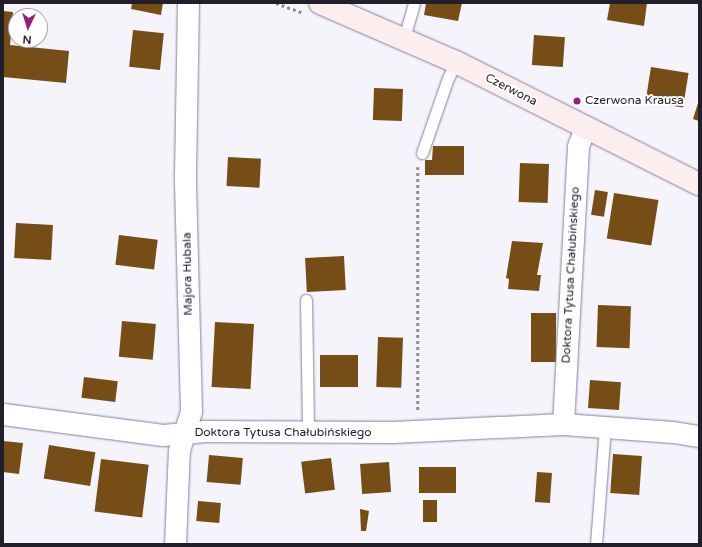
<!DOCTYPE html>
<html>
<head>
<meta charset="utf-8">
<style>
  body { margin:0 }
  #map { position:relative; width:702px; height:547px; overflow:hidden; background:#f6f4fb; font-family:"Varela Round",sans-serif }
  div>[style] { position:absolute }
  .building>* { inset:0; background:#764c17; transform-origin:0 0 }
  .path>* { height:2.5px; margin-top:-1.25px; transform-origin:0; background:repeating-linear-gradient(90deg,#8d8a94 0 3px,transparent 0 6px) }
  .roads { filter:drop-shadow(0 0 1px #877e9e) drop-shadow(0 0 1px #877e9e) }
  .lane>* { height:11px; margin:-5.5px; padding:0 5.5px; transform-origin:5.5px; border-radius:5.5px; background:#fff }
  .street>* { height:21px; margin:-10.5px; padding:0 10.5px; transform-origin:10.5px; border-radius:10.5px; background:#fff }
  .secondary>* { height:22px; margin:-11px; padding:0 11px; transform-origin:11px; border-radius:11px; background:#fceeef }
  .dots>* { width:11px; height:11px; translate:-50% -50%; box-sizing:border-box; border:2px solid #fff; border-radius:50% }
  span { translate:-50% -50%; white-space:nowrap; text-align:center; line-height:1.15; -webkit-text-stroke:4px #fff; paint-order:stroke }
  .street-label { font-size:12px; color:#221e2b }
  .poi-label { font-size:12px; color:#221e2b }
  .left { translate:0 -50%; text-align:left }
  .frame { position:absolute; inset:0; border:4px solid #221e2b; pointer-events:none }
  .north { position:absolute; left:8px; top:8px; width:40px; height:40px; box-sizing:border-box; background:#fff; border:1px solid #a7a5aa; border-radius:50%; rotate:184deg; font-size:11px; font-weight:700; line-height:16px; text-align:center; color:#221e2b }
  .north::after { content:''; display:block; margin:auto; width:14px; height:18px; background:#901f80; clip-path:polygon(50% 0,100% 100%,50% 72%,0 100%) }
</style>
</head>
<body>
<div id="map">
  <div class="building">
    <div style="clip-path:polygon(132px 3px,163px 3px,161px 15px,131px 9px)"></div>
    <div style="clip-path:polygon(426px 3px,462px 3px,458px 21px,424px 15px)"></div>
    <div style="clip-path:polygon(610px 3px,647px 3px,644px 26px,607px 20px)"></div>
    <div style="clip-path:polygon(3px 11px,13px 12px,10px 45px,69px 51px,66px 83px,3px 77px)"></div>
    <div style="left:133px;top:30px;width:31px;height:37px;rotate:6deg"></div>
    <div style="left:534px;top:35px;width:31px;height:30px;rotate:4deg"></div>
    <div style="left:651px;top:67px;width:38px;height:35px;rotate:9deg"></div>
    <div style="left:374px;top:88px;width:29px;height:32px;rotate:2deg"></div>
    <div style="clip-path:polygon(699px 100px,699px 121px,693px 119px)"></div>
    <div style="clip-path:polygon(433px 146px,464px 146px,464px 175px,425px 175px,425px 160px,432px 160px)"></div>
    <div style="left:228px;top:157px;width:33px;height:29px;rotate:3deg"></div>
    <div style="left:520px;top:163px;width:29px;height:39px;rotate:2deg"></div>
    <div style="left:595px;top:190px;width:13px;height:25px;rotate:9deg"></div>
    <div style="left:614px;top:193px;width:45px;height:46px;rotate:9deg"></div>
    <div style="left:16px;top:223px;width:37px;height:35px;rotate:3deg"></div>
    <div style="left:119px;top:235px;width:39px;height:30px;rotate:7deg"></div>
    <div style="clip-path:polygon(512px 241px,543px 243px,537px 275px,541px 275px,539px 291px,508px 289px,509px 279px,506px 278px)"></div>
    <div style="left:344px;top:256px;width:34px;height:39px;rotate:87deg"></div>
    <div style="left:598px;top:305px;width:33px;height:42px;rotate:2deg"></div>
    <div style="left:531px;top:313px;width:25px;height:49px"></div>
    <div style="left:122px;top:321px;width:34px;height:36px;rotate:5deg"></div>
    <div style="left:215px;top:322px;width:39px;height:65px;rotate:3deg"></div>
    <div style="left:378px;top:337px;width:25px;height:50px;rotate:2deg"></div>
    <div style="left:320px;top:355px;width:38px;height:32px"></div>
    <div style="left:84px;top:377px;width:34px;height:21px;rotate:7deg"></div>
    <div style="left:590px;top:380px;width:31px;height:28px;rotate:4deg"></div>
    <div style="clip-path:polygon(3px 441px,23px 443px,19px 474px,3px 472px)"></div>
    <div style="left:49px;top:445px;width:47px;height:34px;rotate:9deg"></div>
    <div style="left:613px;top:454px;width:29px;height:39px;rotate:4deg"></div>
    <div style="left:209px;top:455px;width:34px;height:27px;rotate:5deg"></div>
    <div style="left:331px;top:458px;width:32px;height:30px;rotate:83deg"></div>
    <div style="left:101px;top:459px;width:48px;height:53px;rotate:7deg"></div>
    <div style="left:389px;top:462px;width:30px;height:29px;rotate:86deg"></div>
    <div style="left:419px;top:467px;width:37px;height:26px"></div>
    <div style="left:537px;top:472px;width:15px;height:30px;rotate:4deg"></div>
    <div style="left:423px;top:500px;width:14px;height:22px"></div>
    <div style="left:198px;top:501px;width:23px;height:20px;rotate:5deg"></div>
    <div style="clip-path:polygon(360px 509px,369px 511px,366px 531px,361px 531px)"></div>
  </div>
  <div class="path">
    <div style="left:276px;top:3px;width:29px;rotate:20deg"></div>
    <div style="left:418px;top:167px;width:244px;rotate:90deg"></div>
  </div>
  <div class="roads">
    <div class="lane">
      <div style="left:404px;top:38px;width:36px;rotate:-74deg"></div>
      <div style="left:422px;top:153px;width:79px;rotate:-70.9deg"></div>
      <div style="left:448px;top:78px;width:18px;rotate:-63deg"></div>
      <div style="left:306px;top:300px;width:132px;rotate:89.1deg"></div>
      <div style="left:596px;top:544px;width:117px;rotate:-85.6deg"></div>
    </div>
    <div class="street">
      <div style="left:3px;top:414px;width:161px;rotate:7.5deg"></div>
      <div style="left:163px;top:435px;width:42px;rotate:-5.4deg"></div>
      <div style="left:205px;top:431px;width:188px;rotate:0.3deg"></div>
      <div style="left:393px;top:432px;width:170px;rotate:-2.7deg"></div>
      <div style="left:563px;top:424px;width:110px;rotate:4.2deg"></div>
      <div style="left:673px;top:432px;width:26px;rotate:9deg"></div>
      <div style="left:563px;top:424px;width:278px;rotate:-86.9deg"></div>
      <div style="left:578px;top:146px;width:19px;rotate:-69deg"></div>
      <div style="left:175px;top:544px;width:94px;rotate:-87.6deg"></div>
      <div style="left:179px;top:450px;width:41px;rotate:-72.9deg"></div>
      <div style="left:191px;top:411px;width:237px;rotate:-91.5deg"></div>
      <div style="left:185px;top:174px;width:171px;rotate:-89deg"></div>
    </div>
    <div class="secondary">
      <div style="left:320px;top:3px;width:148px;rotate:23.5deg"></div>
      <div style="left:456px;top:62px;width:272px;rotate:26.7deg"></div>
    </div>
  </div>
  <div class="dots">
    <div style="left:577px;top:101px;background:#901f80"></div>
  </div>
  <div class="street-label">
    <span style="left:511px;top:90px;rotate:27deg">Czerwona</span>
    <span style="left:188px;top:274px;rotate:-91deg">Majora Hubala</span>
    <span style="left:571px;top:275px;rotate:-87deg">Doktora Tytusa Chałubińskiego</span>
    <span style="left:283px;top:433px">Doktora Tytusa Chałubińskiego</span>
  </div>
  <div class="poi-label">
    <span class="left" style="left:585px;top:101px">Czerwona Krausa</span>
  </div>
  <div class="frame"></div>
  <div class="north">N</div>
</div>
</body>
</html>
